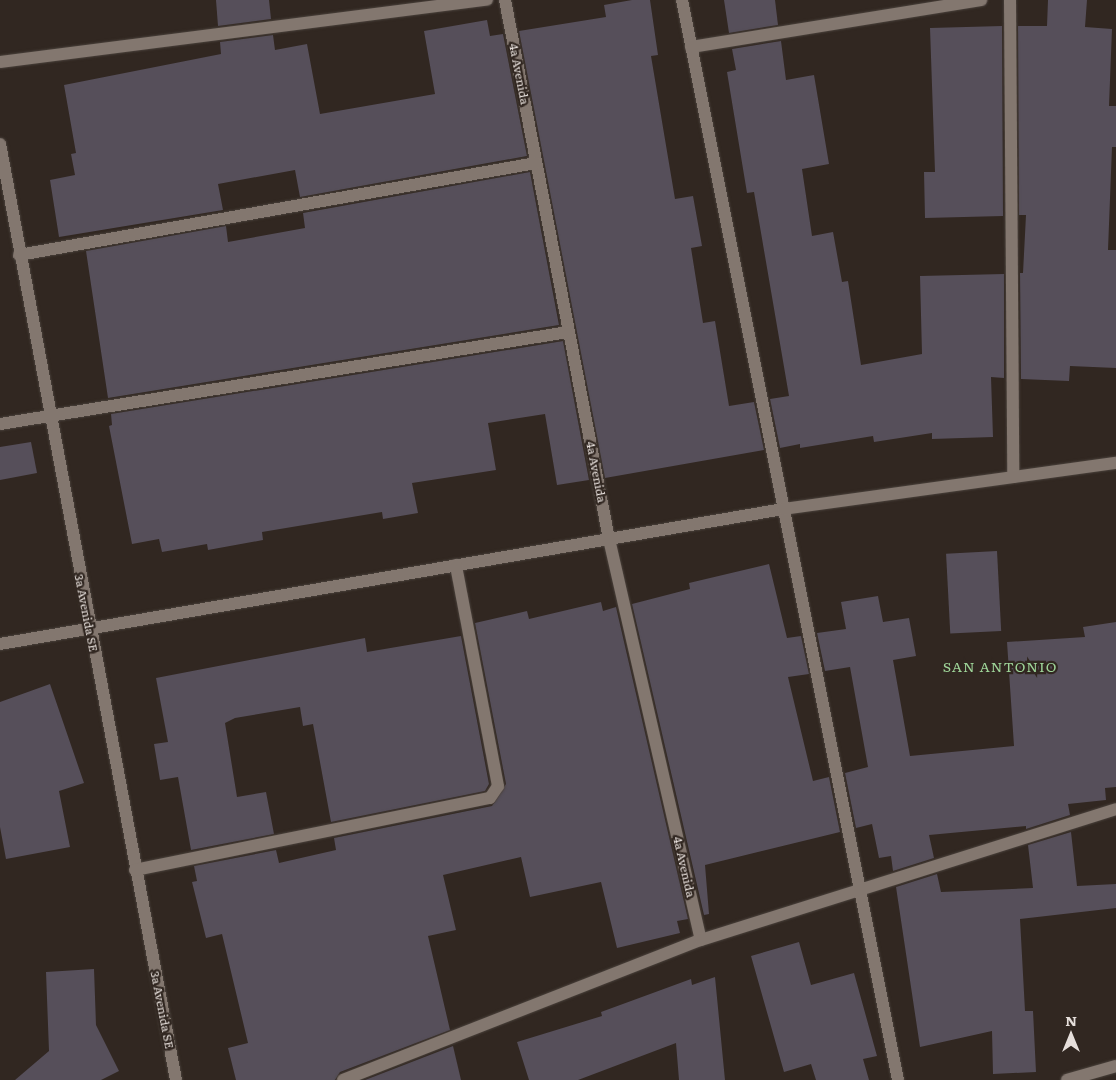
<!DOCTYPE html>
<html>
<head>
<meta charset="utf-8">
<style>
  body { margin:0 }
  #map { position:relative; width:1116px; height:1080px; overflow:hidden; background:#312721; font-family:Literata,serif }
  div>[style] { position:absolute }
  .building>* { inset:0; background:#564f5a; transform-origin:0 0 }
  .roads { filter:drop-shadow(0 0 1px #4a423c) drop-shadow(0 0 1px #4a423c) }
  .minor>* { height:12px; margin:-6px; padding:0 6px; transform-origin:6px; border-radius:6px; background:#83776f }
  span { translate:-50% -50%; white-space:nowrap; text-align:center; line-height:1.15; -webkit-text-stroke:4.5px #312721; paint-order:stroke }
  .street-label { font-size:12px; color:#e6dfdb }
  .neighbourhood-label { font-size:14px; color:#9ed498; letter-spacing:1px }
  .north { position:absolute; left:1046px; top:1010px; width:50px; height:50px; -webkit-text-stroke:4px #312721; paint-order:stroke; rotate:0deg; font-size:14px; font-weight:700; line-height:20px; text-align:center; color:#e6dfdb }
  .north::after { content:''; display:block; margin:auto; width:18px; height:22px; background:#e6dfdb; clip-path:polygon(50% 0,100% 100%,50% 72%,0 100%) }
</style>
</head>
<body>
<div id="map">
  <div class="building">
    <div style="clip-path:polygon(216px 0,269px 0,271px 19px,218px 26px)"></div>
    <div style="clip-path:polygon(632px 0,650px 0,658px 55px,651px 56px,675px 199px,693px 196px,702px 246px,691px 248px,703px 323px,715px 321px,729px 406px,754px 402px,764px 450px,605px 478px,519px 31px,606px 17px,604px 5px)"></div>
    <div style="clip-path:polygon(724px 0,775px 0,778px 25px,729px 33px)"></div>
    <div style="clip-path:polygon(1048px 0,1087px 0,1085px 27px,1112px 29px,1109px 106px,1116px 106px,1116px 147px,1112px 147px,1108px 250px,1116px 250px,1116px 368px,1070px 366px,1069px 381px,1021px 379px,1020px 273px,1023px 273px,1026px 215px,1019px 215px,1018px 26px,1047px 26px)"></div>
    <div style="clip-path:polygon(487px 20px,490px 36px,503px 34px,527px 156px,300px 197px,295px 170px,218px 184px,223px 210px,59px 237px,50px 180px,75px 175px,71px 154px,76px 153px,64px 85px,221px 54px,220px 42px,273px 35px,275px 50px,307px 44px,320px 114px,435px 94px,424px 31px)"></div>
    <div style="clip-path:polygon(1002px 26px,1003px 216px,925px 218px,924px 172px,935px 172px,930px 28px)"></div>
    <div style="clip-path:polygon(781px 41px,786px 80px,814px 75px,829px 164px,802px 169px,812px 236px,833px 232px,842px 282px,848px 281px,861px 365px,922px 354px,920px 276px,1004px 274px,1004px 378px,991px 377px,993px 437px,932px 439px,932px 433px,874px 442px,873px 436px,800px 448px,800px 444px,780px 448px,770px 399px,789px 396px,754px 192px,747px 193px,727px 72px,736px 70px,732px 49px)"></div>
    <div style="clip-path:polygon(530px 172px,559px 325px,108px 398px,86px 251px,226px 226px,228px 242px,305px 228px,303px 213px)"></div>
    <div style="clip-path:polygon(563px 341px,589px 480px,557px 485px,545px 414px,488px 423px,496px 470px,412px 483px,418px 513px,383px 519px,382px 512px,262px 532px,263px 540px,208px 550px,207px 544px,162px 552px,159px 539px,132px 544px,109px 426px,112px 425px,111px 414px)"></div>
    <div style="clip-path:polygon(31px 442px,37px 473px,0 480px,0 447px)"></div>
    <div style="left:997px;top:551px;width:80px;height:51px;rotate:87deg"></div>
    <div style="clip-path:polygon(769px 564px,787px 638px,801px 636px,809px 674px,788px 677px,813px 781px,829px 777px,840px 832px,705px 865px,709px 914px,704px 915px,632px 604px,690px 589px,689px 583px)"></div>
    <div style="clip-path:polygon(878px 596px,883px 622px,909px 618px,916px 656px,893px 660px,910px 756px,1014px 746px,1007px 642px,1085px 637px,1083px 627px,1116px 622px,1116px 787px,1105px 788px,1106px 800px,1068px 804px,1070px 815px,1026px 829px,1026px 826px,929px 835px,934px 858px,893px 871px,891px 856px,879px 858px,872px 824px,856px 828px,845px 773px,868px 767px,850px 667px,825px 671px,817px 633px,846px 629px,841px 602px)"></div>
    <div style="clip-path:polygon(601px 602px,603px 611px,616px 607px,688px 919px,677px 921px,680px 933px,617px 948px,601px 882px,530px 897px,521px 857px,443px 875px,456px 930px,428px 936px,450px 1030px,340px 1072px,335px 1080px,236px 1080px,228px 1048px,248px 1043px,222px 934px,206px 938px,192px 882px,197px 881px,194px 866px,276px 850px,279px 863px,336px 850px,334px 838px,492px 806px,506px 784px,475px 623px,527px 611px,529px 619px)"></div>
    <div style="clip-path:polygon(461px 636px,489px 784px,485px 791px,331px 822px,313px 724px,303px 726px,300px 707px,235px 718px,225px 723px,237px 797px,266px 792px,274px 834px,191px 850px,178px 777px,160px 780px,154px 744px,168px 742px,156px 678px,365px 638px,367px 652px)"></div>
    <div style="clip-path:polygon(50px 684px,84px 783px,59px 791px,70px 847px,6px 859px,0 827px,0 702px)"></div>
    <div style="clip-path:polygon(1071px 832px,1077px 886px,1116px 884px,1116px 908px,1020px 919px,1025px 1011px,1033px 1011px,1036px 1072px,993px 1074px,992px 1031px,920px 1047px,896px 887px,937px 874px,941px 892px,1033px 888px,1028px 845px)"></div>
    <div style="clip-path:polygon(799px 942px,811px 985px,854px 973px,877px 1056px,863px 1059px,869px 1080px,816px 1080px,811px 1064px,784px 1072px,751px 956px)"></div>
    <div style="clip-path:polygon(94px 969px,96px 1025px,119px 1071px,101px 1080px,15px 1080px,49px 1051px,46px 972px)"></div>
    <div style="clip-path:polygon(715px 977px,725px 1080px,679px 1080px,676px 1043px,578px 1080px,529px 1080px,517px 1042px,602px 1016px,601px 1012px,691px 979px,692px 985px)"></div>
    <div style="clip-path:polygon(453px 1046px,461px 1080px,365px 1080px)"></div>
  </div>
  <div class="roads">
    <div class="minor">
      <div style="left:505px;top:0;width:549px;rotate:79.08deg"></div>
      <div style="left:609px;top:539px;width:411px;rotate:77.1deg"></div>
      <div style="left:682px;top:0;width:1101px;rotate:78.69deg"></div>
      <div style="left:1010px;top:0;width:477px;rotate:89.6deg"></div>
      <div style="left:691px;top:47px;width:294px;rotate:-9.2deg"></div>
      <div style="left:0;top:62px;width:491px;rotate:-7.3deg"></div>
      <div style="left:0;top:144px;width:952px;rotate:79.35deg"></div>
      <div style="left:19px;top:255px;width:525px;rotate:-10.09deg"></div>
      <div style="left:0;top:424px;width:575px;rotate:-9.2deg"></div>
      <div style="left:0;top:644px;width:795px;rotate:-9.78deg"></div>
      <div style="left:783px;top:509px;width:336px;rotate:-7.9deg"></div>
      <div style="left:135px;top:870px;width:362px;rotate:-11.5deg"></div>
      <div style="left:490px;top:798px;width:14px;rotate:-56deg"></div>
      <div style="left:498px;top:786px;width:225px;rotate:-100.8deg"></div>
      <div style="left:343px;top:1080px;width:384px;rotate:-21.4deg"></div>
      <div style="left:701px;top:940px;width:435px;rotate:-17.5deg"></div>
      <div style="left:1067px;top:1080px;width:51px;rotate:-15.9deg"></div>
    </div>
  </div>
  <div class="street-label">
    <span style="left:519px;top:74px;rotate:79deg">4a Avenida</span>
    <span style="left:596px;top:472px;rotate:79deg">4a Avenida</span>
    <span style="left:86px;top:613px;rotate:79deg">3a Avenida SE</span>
    <span style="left:684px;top:867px;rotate:77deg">4a Avenida</span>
    <span style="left:162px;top:1010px;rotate:79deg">3a Avenida SE</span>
  </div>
  <div class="neighbourhood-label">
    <span style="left:1000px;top:666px">SAN ANTONIO</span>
  </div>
  <div class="north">N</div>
</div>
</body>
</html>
